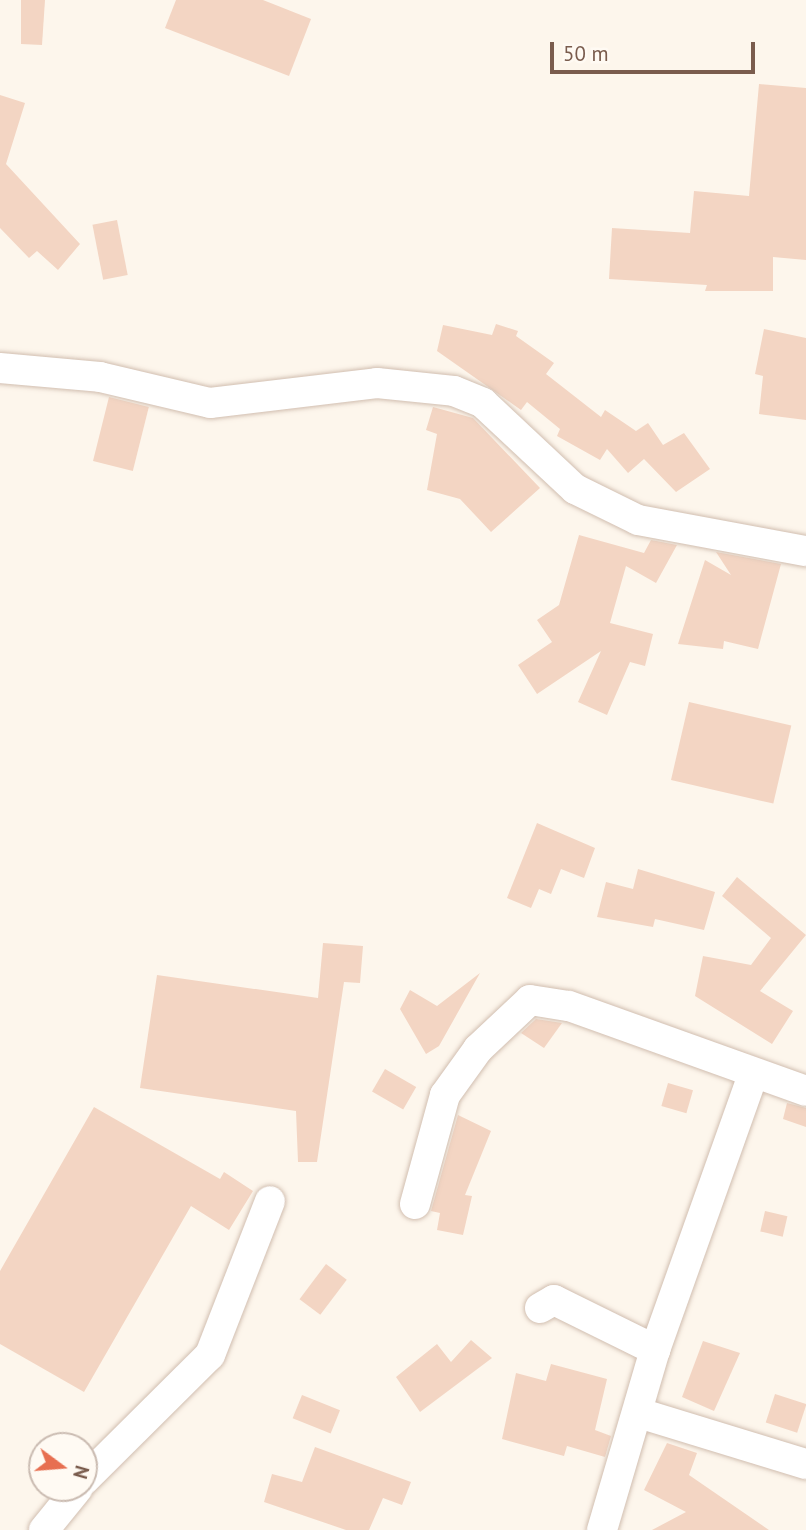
<!DOCTYPE html>
<html>
<head>
<meta charset="utf-8">
<style>
  body { margin:0 }
  #map { position:relative; width:806px; height:1530px; overflow:hidden; background:#fdf6ec; font-family:"PT Sans",sans-serif }
  div>[style] { position:absolute }
  .building>* { inset:0; background:#f3d5c3; transform-origin:0 0 }
  .roads { filter:drop-shadow(0 0 2px #d1beb0) drop-shadow(0 0 2px #d1beb0) }
  .minor>* { height:30px; margin:-15px; padding:0 15px; transform-origin:15px; border-radius:15px; background:#fff }
  span { translate:-50% -50%; white-space:nowrap; text-align:center; line-height:1.15; -webkit-text-stroke:5px #fffaf3; paint-order:stroke }
  .north { position:absolute; left:28px; top:1432px; width:70px; height:70px; box-sizing:border-box; background:#fffaf3; border:2px solid #cabbb1; border-radius:50%; rotate:106deg; font-size:19px; font-weight:700; line-height:28px; text-align:center; color:#7a5c4d }
  .north::after { content:''; display:block; margin:auto; width:24px; height:32px; background:#e76f51; clip-path:polygon(50% 0,100% 100%,50% 72%,0 100%) }
  .scale { position:absolute; left:550px; top:42px; width:205px; height:32px; box-sizing:border-box; border:4px solid #7a5c4d; border-top:0; padding-left:9px; font-size:21px; line-height:24px; white-space:nowrap; color:#7a5c4d; -webkit-text-stroke:5px #fffaf3; paint-order:stroke }
</style>
</head>
<body>
<div id="map">
  <div class="building">
    <div style="clip-path:polygon(21px 0,45px 0,42px 45px,21px 44px)"></div>
    <div style="clip-path:polygon(176px 0,263px 0,311px 19px,289px 76px,165px 28px)"></div>
    <div style="clip-path:polygon(759px 84px,806px 88px,806px 260px,773px 257px,773px 291px,705px 291px,707px 285px,609px 279px,612px 228px,690px 233px,694px 191px,749px 196px)"></div>
    <div style="clip-path:polygon(0 95px,25px 103px,6px 164px,80px 244px,58px 270px,37px 251px,29px 258px,0 228px)"></div>
    <div style="left:117px;top:220px;width:56px;height:25px;rotate:79deg"></div>
    <div style="clip-path:polygon(496px 324px,518px 331px,516px 336px,554px 363px,546px 374px,601px 417px,605px 410px,636px 431px,648px 423px,663px 445px,684px 433px,710px 469px,676px 492px,644px 459px,628px 473px,607px 449px,600px 460px,557px 436px,560px 429px,527px 402px,521px 410px,437px 351px,443px 325px,492px 335px)"></div>
    <div style="clip-path:polygon(764px 329px,806px 338px,806px 420px,759px 414px,763px 376px,755px 374px)"></div>
    <div style="left:109px;top:397px;width:41px;height:66px;rotate:14deg"></div>
    <div style="clip-path:polygon(433px 407px,473px 418px,540px 488px,491px 532px,460px 499px,427px 490px,437px 434px,426px 430px)"></div>
    <div style="clip-path:polygon(579px 535px,644px 553px,651px 540px,677px 545px,656px 583px,626px 566px,610px 623px,653px 634px,645px 666px,630px 662px,607px 715px,578px 702px,601px 651px,537px 694px,518px 665px,552px 642px,537px 620px,559px 605px)"></div>
    <div style="clip-path:polygon(716px 552px,781px 564px,758px 649px,724px 641px,723px 649px,678px 644px,705px 560px,731px 575px)"></div>
    <div style="left:689px;top:702px;width:105px;height:80px;rotate:13deg"></div>
    <div style="clip-path:polygon(537px 823px,595px 848px,584px 878px,561px 869px,551px 894px,539px 889px,531px 908px,507px 898px)"></div>
    <div style="clip-path:polygon(638px 869px,715px 892px,704px 930px,655px 919px,653px 927px,597px 917px,606px 882px,633px 889px)"></div>
    <div style="clip-path:polygon(737px 877px,806px 935px,760px 991px,793px 1011px,772px 1044px,695px 996px,703px 956px,751px 965px,771px 938px,722px 896px)"></div>
    <div style="clip-path:polygon(323px 943px,363px 946px,360px 983px,344px 982px,317px 1162px,298px 1162px,296px 1111px,140px 1088px,157px 975px,318px 998px)"></div>
    <div style="clip-path:polygon(480px 973px,439px 1046px,426px 1054px,400px 1009px,410px 990px,437px 1006px)"></div>
    <div style="clip-path:polygon(536px 1019px,562px 1023px,544px 1048px,521px 1033px)"></div>
    <div style="left:385px;top:1069px;width:36px;height:26px;rotate:30deg"></div>
    <div style="left:668px;top:1083px;width:26px;height:24px;rotate:16deg"></div>
    <div style="clip-path:polygon(787px 1103px,806px 1108px,806px 1127px,783px 1119px)"></div>
    <div style="clip-path:polygon(94px 1107px,220px 1179px,224px 1172px,253px 1191px,229px 1230px,191px 1206px,84px 1392px,0 1344px,0 1271px)"></div>
    <div style="clip-path:polygon(458px 1115px,491px 1131px,465px 1195px,472px 1196px,463px 1235px,437px 1230px,440px 1213px,431px 1211px)"></div>
    <div style="left:765px;top:1211px;width:23px;height:21px;rotate:13deg"></div>
    <div style="left:326px;top:1264px;width:26px;height:44px;rotate:37deg"></div>
    <div style="clip-path:polygon(471px 1340px,492px 1358px,420px 1412px,396px 1377px,437px 1344px,451px 1362px)"></div>
    <div style="clip-path:polygon(703px 1341px,740px 1353px,714px 1411px,682px 1397px)"></div>
    <div style="clip-path:polygon(551px 1364px,607px 1379px,595px 1430px,611px 1436px,605px 1457px,567px 1446px,564px 1456px,502px 1439px,516px 1373px,546px 1381px)"></div>
    <div style="left:775px;top:1394px;width:33px;height:30px;rotate:18deg"></div>
    <div style="left:302px;top:1395px;width:41px;height:25px;rotate:22deg"></div>
    <div style="clip-path:polygon(667px 1443px,697px 1453px,689px 1475px,769px 1530px,652px 1530px,686px 1512px,644px 1490px)"></div>
    <div style="clip-path:polygon(315px 1447px,411px 1482px,402px 1505px,383px 1498px,369px 1530px,346px 1530px,264px 1502px,272px 1474px,302px 1482px)"></div>
  </div>
  <div class="roads">
    <div class="minor">
      <div style="left:0;top:368px;width:100px;rotate:5.1deg"></div>
      <div style="left:100px;top:377px;width:113px;rotate:13.3deg"></div>
      <div style="left:210px;top:403px;width:168px;rotate:-6.8deg"></div>
      <div style="left:377px;top:383px;width:77px;rotate:5.9deg"></div>
      <div style="left:454px;top:391px;width:31px;rotate:22deg"></div>
      <div style="left:483px;top:403px;width:126px;rotate:43.1deg"></div>
      <div style="left:575px;top:489px;width:70px;rotate:26.2deg"></div>
      <div style="left:638px;top:520px;width:171px;rotate:10.5deg"></div>
      <div style="left:415px;top:1204px;width:113px;rotate:-74.6deg"></div>
      <div style="left:445px;top:1095px;width:57px;rotate:-54.3deg"></div>
      <div style="left:478px;top:1049px;width:71px;rotate:-43.3deg"></div>
      <div style="left:530px;top:1000px;width:39px;rotate:9deg"></div>
      <div style="left:569px;top:1006px;width:252px;rotate:19.7deg"></div>
      <div style="left:540px;top:1308px;width:16px;rotate:-30deg"></div>
      <div style="left:554px;top:1300px;width:113px;rotate:26.3deg"></div>
      <div style="left:639px;top:1413px;width:175px;rotate:17deg"></div>
      <div style="left:84px;top:1480px;width:177px;rotate:-44.8deg"></div>
      <div style="left:210px;top:1355px;width:165px;rotate:-68.7deg"></div>
      <div style="left:44px;top:1530px;width:54px;rotate:-51deg"></div>
      <div style="left:602px;top:1530px;width:188px;rotate:-73.6deg"></div>
      <div style="left:655px;top:1350px;width:292px;rotate:-70.4deg"></div>
    </div>
  </div>
  <div class="north">N</div>
  <div class="scale">50 m</div>
</div>
</body>
</html>
